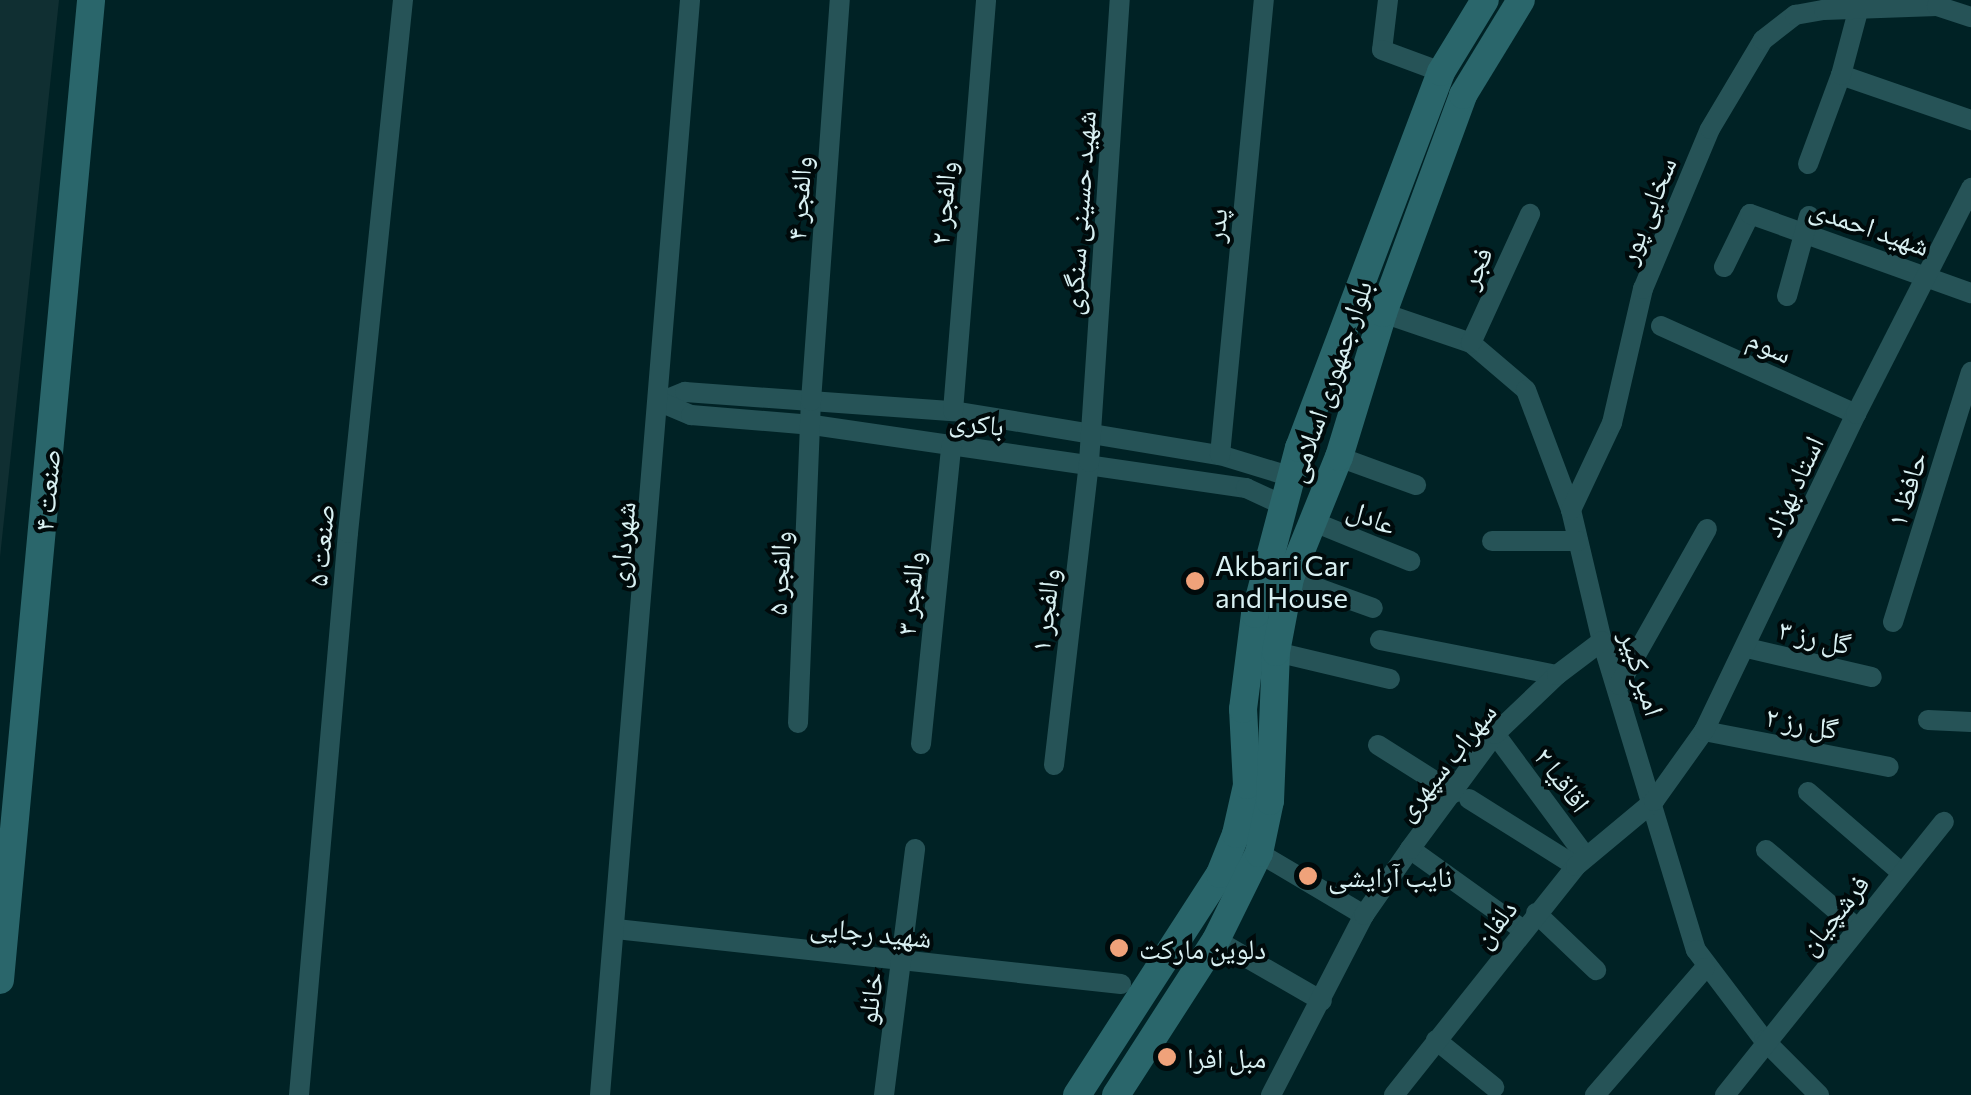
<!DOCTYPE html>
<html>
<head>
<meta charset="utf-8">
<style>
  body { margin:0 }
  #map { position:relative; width:1971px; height:1095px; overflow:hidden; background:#002225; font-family:Commissioner,"Noto Naskh Arabic",sans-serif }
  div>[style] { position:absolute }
  .built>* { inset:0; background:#102f32 }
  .street>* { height:20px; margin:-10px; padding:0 10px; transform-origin:10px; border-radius:10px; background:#265357 }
  .secondary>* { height:28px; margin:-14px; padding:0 14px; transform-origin:14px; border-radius:14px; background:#2a666b }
  .dots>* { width:28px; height:28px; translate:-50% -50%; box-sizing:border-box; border:5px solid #000a0b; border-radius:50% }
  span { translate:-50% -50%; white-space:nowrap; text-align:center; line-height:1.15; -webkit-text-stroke:8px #000a0b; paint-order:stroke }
  .street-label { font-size:28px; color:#d8f0f2 }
  .poi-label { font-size:28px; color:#d8f0f2 }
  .left { translate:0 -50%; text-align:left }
</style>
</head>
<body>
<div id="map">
  <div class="built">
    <div style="clip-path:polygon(0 0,59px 0,0 557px)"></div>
  </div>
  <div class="street">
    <div style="left:1388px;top:0;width:50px;rotate:96.8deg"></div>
    <div style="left:1382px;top:50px;width:63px;rotate:20.4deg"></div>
    <div style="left:1841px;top:75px;width:138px;rotate:19.1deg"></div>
    <div style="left:1808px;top:164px;width:95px;rotate:-69.7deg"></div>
    <div style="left:1841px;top:75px;width:78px;rotate:-75.1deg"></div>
    <div style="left:1724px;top:267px;width:59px;rotate:-63.9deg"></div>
    <div style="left:1750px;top:214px;width:235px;rotate:19.7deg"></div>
    <div style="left:1787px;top:296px;width:83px;rotate:-74.6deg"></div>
    <div style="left:1383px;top:313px;width:93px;rotate:18.8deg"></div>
    <div style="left:1471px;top:343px;width:72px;rotate:40.5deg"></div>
    <div style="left:1526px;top:390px;width:128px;rotate:69.4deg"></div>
    <div style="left:1571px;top:510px;width:135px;rotate:76.7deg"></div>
    <div style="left:1602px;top:641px;width:323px;rotate:73.1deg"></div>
    <div style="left:1696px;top:950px;width:113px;rotate:52.9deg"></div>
    <div style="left:1764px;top:1040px;width:78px;rotate:45deg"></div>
    <div style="left:1661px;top:326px;width:214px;rotate:24.3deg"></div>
    <div style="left:1471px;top:343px;width:142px;rotate:-65.4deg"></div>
    <div style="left:660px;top:402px;width:27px;rotate:-22deg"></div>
    <div style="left:685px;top:392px;width:269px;rotate:4.1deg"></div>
    <div style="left:953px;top:411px;width:271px;rotate:9.4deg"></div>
    <div style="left:1220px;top:455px;width:75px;rotate:17deg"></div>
    <div style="left:660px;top:402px;width:34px;rotate:23deg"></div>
    <div style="left:691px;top:415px;width:122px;rotate:4.7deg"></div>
    <div style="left:813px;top:425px;width:438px;rotate:8.3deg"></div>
    <div style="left:1246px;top:488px;width:43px;rotate:24.8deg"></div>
    <div style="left:953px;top:411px;width:412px;rotate:-85.4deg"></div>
    <div style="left:1220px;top:455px;width:457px;rotate:-84.5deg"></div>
    <div style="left:1339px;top:457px;width:82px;rotate:20deg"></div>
    <div style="left:1571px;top:510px;width:96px;rotate:-64.8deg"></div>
    <div style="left:1612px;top:423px;width:138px;rotate:-77deg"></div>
    <div style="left:1643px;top:289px;width:173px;rotate:-67.3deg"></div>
    <div style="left:1710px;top:129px;width:104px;rotate:-59.2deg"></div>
    <div style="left:1763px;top:40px;width:41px;rotate:-38deg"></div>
    <div style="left:1795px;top:15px;width:29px;rotate:-10deg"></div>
    <div style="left:1824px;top:10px;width:113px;rotate:-2deg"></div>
    <div style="left:1937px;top:6px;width:36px;rotate:18deg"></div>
    <div style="left:1314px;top:522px;width:104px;rotate:22.1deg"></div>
    <div style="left:1492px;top:541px;width:86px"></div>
    <div style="left:1290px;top:578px;width:88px;rotate:19.9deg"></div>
    <div style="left:1893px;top:622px;width:262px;rotate:-72.7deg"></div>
    <div style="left:1380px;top:640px;width:180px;rotate:11.2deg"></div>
    <div style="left:1747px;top:648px;width:128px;rotate:13.1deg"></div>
    <div style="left:1276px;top:652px;width:117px;rotate:13.3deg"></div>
    <div style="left:1619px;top:685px;width:179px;rotate:-60.6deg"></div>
    <div style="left:1928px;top:720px;width:43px;rotate:2.7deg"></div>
    <div style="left:798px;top:723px;width:322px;rotate:-87.7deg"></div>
    <div style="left:811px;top:401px;width:402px;rotate:-85.9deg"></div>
    <div style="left:1704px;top:731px;width:188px;rotate:11deg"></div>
    <div style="left:1495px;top:734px;width:153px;rotate:53.5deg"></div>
    <div style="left:921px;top:744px;width:299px;rotate:-84.2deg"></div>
    <div style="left:1378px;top:745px;width:90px;rotate:32.3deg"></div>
    <div style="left:1054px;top:765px;width:305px;rotate:-83.4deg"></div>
    <div style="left:1089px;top:462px;width:463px;rotate:-86.2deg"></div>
    <div style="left:1808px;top:792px;width:124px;rotate:40.8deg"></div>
    <div style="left:1469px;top:799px;width:126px;rotate:32.1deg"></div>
    <div style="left:1410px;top:849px;width:139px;rotate:35.6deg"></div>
    <div style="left:1766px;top:850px;width:120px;rotate:40.6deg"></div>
    <div style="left:1259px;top:853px;width:122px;rotate:30.6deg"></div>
    <div style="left:1536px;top:913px;width:83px;rotate:43.5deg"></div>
    <div style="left:616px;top:929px;width:508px;rotate:6.22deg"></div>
    <div style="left:1216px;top:940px;width:122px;rotate:29.9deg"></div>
    <div style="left:1436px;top:1040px;width:75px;rotate:39deg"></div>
    <div style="left:299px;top:1095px;width:564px;rotate:-85.02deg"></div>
    <div style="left:348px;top:533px;width:536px;rotate:-84.11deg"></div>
    <div style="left:600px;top:1095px;width:1099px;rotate:-85.3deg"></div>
    <div style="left:884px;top:1095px;width:248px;rotate:-82.8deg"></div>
    <div style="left:1271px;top:1095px;width:203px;rotate:-62.7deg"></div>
    <div style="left:1364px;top:915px;width:80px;rotate:-55.1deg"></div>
    <div style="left:1410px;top:849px;width:143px;rotate:-53.5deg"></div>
    <div style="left:1495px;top:734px;width:86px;rotate:-43.6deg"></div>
    <div style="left:1557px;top:675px;width:56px;rotate:-37.1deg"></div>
    <div style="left:1394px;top:1095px;width:293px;rotate:-51.5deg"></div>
    <div style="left:1576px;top:866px;width:102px;rotate:-39.8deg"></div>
    <div style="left:1654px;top:801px;width:86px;rotate:-54.5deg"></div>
    <div style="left:1704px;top:731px;width:352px;rotate:-64.4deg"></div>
    <div style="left:1856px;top:414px;width:254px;rotate:-63deg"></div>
    <div style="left:1595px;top:1095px;width:168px;rotate:-49.1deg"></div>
    <div style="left:1725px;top:1095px;width:350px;rotate:-51.3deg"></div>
  </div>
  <div class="secondary">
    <div style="left:0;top:980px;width:984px;rotate:-84.69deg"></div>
    <div style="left:1077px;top:1095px;width:263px;rotate:-57.1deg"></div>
    <div style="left:1220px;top:874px;width:43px;rotate:-68.2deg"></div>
    <div style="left:1236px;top:834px;width:50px;rotate:-77.3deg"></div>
    <div style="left:1247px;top:785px;width:76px;rotate:-93deg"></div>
    <div style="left:1243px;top:709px;width:96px;rotate:-82.8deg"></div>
    <div style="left:1255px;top:614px;width:172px;rotate:-75.2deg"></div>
    <div style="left:1299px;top:448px;width:402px;rotate:-69.3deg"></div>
    <div style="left:1441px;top:72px;width:84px;rotate:-58.6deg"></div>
    <div style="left:1116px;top:1095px;width:184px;rotate:-57.2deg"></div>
    <div style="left:1216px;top:940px;width:97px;rotate:-63.7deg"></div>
    <div style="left:1259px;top:853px;width:53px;rotate:-78.1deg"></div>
    <div style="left:1270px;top:801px;width:149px;rotate:-87.7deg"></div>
    <div style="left:1276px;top:652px;width:75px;rotate:-79.3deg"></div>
    <div style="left:1290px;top:578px;width:131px;rotate:-68deg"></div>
    <div style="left:1339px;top:457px;width:151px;rotate:-73deg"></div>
    <div style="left:1383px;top:313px;width:232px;rotate:-69.8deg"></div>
    <div style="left:1463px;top:95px;width:111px;rotate:-58.6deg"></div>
  </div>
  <div class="dots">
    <div style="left:1195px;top:581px;background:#f0a27a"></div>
    <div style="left:1308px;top:876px;background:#f0a27a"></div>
    <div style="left:1119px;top:948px;background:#f0a27a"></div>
    <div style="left:1167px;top:1057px;background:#f0a27a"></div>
  </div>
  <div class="street-label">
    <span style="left:798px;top:198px;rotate:-86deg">والفجر ۴</span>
    <span style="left:942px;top:203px;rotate:-85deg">والفجر ۲</span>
    <span style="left:1646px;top:210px;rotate:-68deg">سخایی پور</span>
    <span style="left:1078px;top:213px;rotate:-86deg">شهید حسینی سنگری</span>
    <span style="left:1215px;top:225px;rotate:-84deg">پدر</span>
    <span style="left:1870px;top:226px;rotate:19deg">شهید احمدی</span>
    <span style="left:1475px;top:267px;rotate:-66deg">فجر</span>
    <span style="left:1770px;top:345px;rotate:24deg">سوم</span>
    <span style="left:1328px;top:381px;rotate:-71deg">بلوار جمهوری اسلامی</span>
    <span style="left:977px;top:422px;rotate:7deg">باکری</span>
    <span style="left:1792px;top:486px;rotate:-65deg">استاد بهزاد</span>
    <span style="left:1906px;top:489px;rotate:-73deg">حافظ ۱</span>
    <span style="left:46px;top:490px;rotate:-85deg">صنعت ۴</span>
    <span style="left:1372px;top:516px;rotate:22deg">عادل</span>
    <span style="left:320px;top:545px;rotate:-85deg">صنعت ۵</span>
    <span style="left:621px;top:545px;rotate:-85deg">شهرداری</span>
    <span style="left:778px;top:573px;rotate:-87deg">والفجر ۵</span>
    <span style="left:909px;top:593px;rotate:-84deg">والفجر ۳</span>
    <span style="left:1044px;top:610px;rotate:-83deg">والفجر ۱</span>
    <span style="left:1815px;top:636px;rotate:13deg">گل رز ۳</span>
    <span style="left:1643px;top:673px;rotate:72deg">امیر کبیر</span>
    <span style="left:1802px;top:722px;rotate:11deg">گل رز ۲</span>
    <span style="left:1445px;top:761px;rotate:-51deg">سهراب سپهری</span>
    <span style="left:1563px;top:779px;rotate:53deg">اقاقیا ۲</span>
    <span style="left:1833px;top:914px;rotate:-51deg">فرشچیان</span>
    <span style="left:1494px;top:923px;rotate:-52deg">دلفان</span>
    <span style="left:871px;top:931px;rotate:6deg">شهید رجایی</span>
    <span style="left:869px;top:998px;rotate:-82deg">خانلو</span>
  </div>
  <div class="poi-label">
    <span class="left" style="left:1215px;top:581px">Akbari Car<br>and House</span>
    <span class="left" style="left:1328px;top:876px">نایب آرایشی</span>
    <span class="left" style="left:1139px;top:948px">دلوین مارکت</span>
    <span class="left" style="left:1187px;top:1057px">مبل افرا</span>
  </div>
</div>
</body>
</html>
